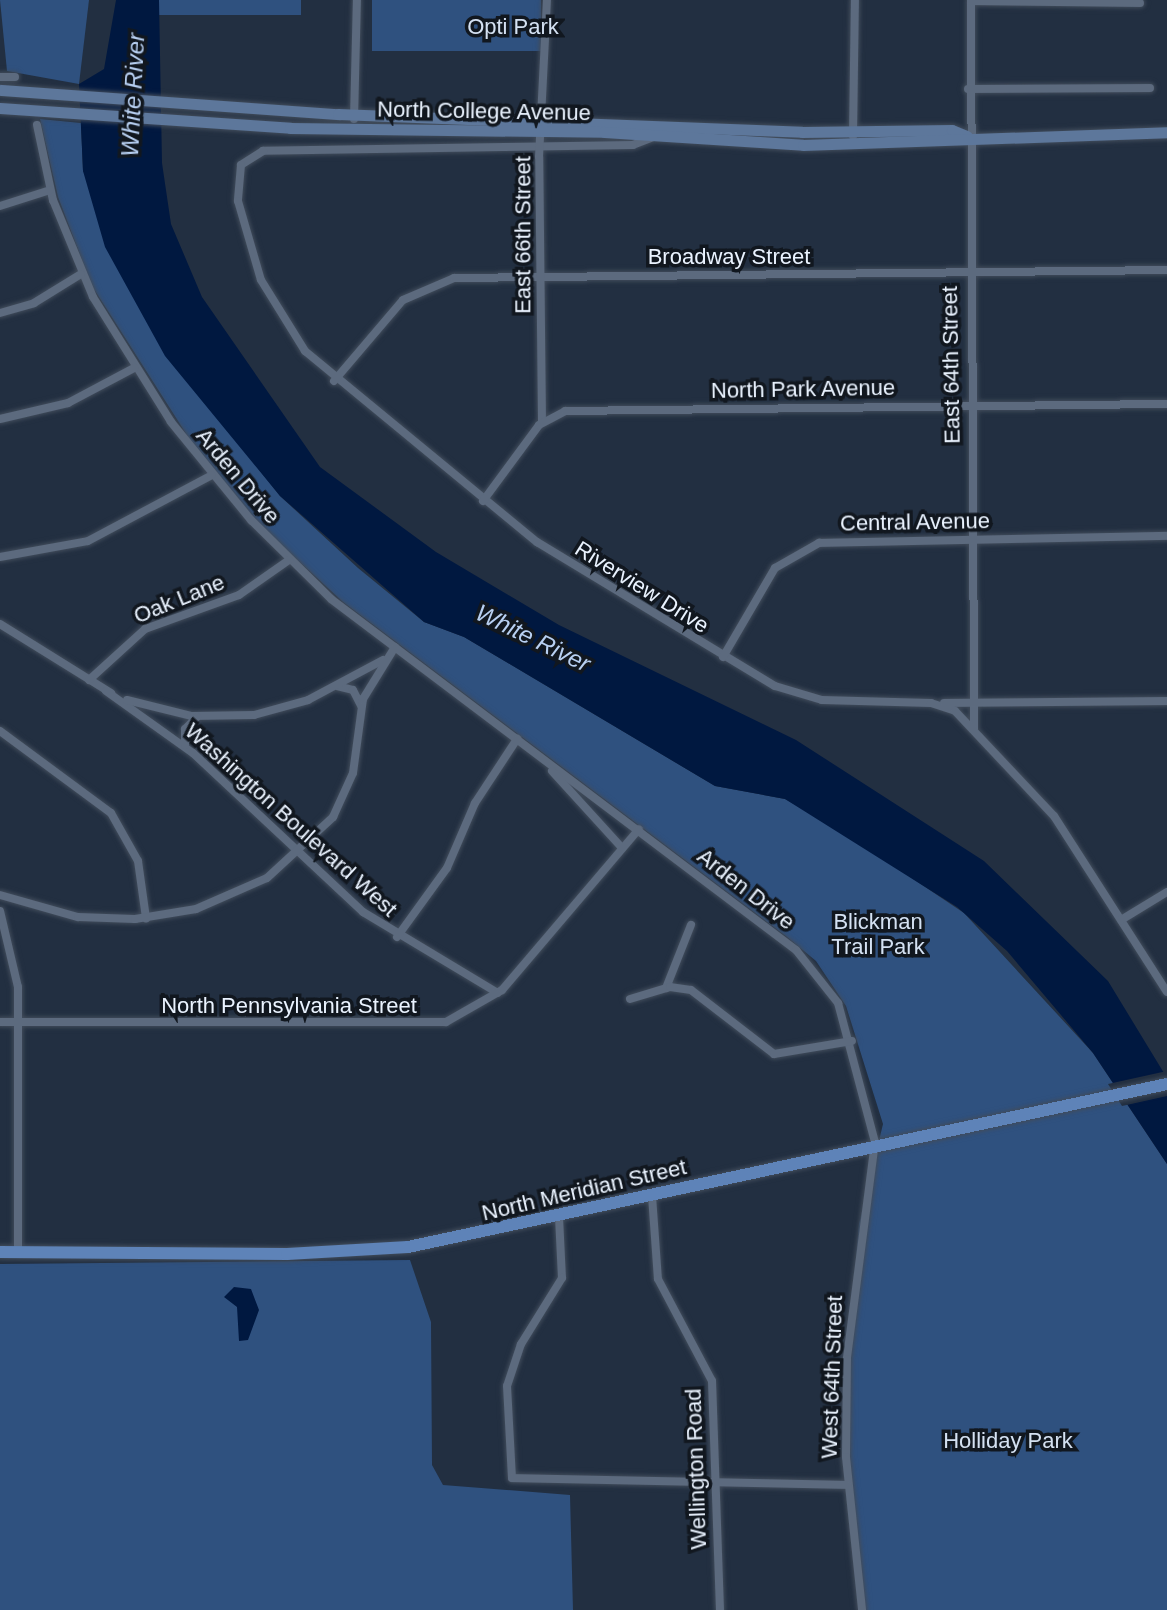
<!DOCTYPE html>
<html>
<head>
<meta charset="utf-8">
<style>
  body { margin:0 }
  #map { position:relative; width:1167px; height:1610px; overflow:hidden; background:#222f41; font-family:Arial,sans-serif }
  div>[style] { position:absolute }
  .green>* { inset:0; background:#2f517f; transform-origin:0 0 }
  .water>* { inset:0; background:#001840 }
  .pier>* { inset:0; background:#222f41 }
  .roads { filter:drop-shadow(0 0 2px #414c5b) drop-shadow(0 0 2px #414c5b) }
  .street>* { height:8px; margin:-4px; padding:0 4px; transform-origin:4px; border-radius:4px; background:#5c6a7e }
  .secondary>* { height:11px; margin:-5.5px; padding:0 5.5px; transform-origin:5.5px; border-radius:5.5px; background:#5d779b }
  .primary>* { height:12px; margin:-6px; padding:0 6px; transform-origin:6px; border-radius:6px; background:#5e83b8 }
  span { translate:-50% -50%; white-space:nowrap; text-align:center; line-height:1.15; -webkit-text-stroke:7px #11171f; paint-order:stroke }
  .park-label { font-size:22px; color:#d4e1f2 }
  .street-label { font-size:22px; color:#eaf3ff }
  .water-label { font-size:24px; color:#b8d0f2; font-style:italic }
</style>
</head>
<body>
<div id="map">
  <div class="green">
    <div style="clip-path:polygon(0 0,89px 0,79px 84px,7px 71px)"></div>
    <div style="left:159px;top:0;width:142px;height:15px"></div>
    <div style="left:372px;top:0;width:169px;height:51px"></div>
    <div style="clip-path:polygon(40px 119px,81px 123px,83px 171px,237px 442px,280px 496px,358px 568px,424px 622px,464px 637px,715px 786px,785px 799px,840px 830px,964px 913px,1093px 1053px,1167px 1164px,1167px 1610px,862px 1610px,848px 1485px,847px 1359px,859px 1224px,883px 1124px,846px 1006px,816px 961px,787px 937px,343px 602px,263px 528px,199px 454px,92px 286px,58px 197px)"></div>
    <div style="clip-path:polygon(410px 1260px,431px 1322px,432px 1465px,443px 1485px,570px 1495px,573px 1610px,0 1610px,0 1264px)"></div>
  </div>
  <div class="water">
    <div style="clip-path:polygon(116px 0,159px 0,162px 163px,171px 224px,202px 297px,320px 467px,436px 552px,559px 625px,796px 740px,984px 861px,1108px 981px,1167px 1078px,1167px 1164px,1093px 1053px,1007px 951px,957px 907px,785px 799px,715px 786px,464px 637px,424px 622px,280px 496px,165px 356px,105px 247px,83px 171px,79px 84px,104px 69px)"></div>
    <div style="clip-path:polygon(234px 1287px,251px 1289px,259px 1310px,248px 1340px,239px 1341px,237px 1307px,224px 1297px)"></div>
  </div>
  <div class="pier">
    <div style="clip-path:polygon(1167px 1071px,1167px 1096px,1122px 1106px,1108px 1084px)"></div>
  </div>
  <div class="roads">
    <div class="street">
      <div style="left:971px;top:0;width:729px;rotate:89.76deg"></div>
      <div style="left:971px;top:1px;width:169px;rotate:0.7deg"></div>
      <div style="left:0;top:77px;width:15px"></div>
      <div style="left:968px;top:89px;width:182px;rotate:-0.3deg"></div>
      <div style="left:354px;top:119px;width:119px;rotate:-88.6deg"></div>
      <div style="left:37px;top:125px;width:77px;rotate:78deg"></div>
      <div style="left:53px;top:200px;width:105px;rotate:67.6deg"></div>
      <div style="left:93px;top:297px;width:147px;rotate:58deg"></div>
      <div style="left:171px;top:422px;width:127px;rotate:50.8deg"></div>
      <div style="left:251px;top:520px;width:112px;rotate:44.6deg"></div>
      <div style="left:331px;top:599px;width:583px;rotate:37.05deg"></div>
      <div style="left:796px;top:950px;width:68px;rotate:51.6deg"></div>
      <div style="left:838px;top:1003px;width:144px;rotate:75.1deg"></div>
      <div style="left:875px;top:1142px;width:219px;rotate:97.4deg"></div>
      <div style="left:847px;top:1359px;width:98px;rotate:90.6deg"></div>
      <div style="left:846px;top:1457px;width:154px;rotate:84deg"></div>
      <div style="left:656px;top:136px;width:25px;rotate:159deg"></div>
      <div style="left:633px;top:145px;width:370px;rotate:179.1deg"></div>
      <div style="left:263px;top:151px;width:26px;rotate:148deg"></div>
      <div style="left:241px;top:165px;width:36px;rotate:95deg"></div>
      <div style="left:238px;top:201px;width:82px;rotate:73.8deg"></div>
      <div style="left:261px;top:280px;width:84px;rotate:58.2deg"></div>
      <div style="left:305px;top:351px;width:301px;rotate:39.5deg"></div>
      <div style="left:537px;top:542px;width:278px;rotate:31.2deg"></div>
      <div style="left:775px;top:686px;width:49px;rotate:16.6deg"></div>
      <div style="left:822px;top:700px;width:109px;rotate:1.6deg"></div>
      <div style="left:931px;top:703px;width:25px;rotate:18deg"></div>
      <div style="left:955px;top:711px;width:144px;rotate:46.7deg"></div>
      <div style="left:1054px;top:816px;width:209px;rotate:57.3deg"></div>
      <div style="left:853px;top:136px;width:136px;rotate:-89.2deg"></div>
      <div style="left:0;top:206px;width:52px;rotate:-17.7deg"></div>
      <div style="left:0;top:313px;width:35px;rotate:-16deg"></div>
      <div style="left:34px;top:303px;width:55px;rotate:-31.7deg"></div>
      <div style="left:334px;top:381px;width:106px;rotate:-49.6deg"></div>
      <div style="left:403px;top:300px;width:56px;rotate:-23.3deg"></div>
      <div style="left:454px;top:278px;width:713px;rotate:-0.64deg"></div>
      <div style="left:0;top:419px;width:70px;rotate:-13.2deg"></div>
      <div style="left:68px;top:403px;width:75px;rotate:-27.9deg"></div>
      <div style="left:542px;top:422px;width:265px;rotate:-90.6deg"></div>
      <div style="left:539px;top:157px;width:157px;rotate:-87.1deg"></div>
      <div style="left:483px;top:501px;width:94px;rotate:-53.6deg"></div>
      <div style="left:539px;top:425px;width:30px;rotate:-28deg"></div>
      <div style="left:565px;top:411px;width:602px;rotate:-0.67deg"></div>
      <div style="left:0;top:557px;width:89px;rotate:-10.3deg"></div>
      <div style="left:88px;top:541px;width:140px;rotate:-28deg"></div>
      <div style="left:0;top:624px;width:131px;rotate:31.9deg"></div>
      <div style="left:723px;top:657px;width:103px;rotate:-59.7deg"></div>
      <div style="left:775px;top:568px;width:51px;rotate:-29.6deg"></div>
      <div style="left:819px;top:543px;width:348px;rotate:-1.2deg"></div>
      <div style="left:89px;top:680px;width:76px;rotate:-42.3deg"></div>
      <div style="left:145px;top:629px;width:100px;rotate:-19.9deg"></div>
      <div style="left:239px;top:595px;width:61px;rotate:-35deg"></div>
      <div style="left:337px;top:686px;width:16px;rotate:14deg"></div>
      <div style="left:353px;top:690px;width:18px;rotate:63deg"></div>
      <div style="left:106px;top:691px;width:107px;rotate:35.5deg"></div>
      <div style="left:193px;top:753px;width:233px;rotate:43.1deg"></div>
      <div style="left:363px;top:912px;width:157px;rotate:31deg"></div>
      <div style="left:127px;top:700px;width:66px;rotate:14deg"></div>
      <div style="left:191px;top:716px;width:63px;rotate:-0.9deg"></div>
      <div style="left:254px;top:715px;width:56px;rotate:-15.5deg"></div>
      <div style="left:308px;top:700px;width:85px;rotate:-28.1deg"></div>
      <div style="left:944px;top:703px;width:223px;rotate:-0.5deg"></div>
      <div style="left:0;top:731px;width:138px;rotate:36.5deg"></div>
      <div style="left:111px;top:813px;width:55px;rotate:60.6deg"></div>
      <div style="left:138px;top:861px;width:58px;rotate:82deg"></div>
      <div style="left:185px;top:745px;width:16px;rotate:-90deg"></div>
      <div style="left:185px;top:729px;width:17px;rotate:-45deg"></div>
      <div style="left:552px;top:771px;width:104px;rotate:47.7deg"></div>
      <div style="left:0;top:895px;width:81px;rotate:15.8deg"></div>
      <div style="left:78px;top:917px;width:57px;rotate:2deg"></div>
      <div style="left:135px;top:919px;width:62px;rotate:-9.3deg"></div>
      <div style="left:196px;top:909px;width:77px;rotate:-23.6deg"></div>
      <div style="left:267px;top:878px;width:90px;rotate:-42.7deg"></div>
      <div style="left:333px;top:817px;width:48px;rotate:-65.6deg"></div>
      <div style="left:353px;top:773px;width:75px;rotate:-82.3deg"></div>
      <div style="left:363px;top:699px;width:61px;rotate:-58.4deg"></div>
      <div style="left:0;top:911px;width:78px;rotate:76.7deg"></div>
      <div style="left:18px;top:987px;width:265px;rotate:90deg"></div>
      <div style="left:1121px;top:920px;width:54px;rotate:-31.3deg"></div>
      <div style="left:397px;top:937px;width:85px;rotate:-54.1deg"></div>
      <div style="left:447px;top:868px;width:71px;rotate:-66.7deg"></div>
      <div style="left:475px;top:803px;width:77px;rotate:-56.7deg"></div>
      <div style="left:666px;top:988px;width:68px;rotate:-68.4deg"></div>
      <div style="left:630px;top:999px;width:42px;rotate:-16.7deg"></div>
      <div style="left:670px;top:987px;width:21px;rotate:8deg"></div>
      <div style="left:691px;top:990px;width:105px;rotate:37.6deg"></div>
      <div style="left:774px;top:1054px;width:79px;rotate:-9.5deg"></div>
      <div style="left:0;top:1022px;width:446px"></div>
      <div style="left:446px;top:1022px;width:64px;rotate:-29.7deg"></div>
      <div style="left:502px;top:990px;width:211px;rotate:-49.6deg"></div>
      <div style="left:652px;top:1196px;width:83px;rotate:85.9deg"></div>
      <div style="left:658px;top:1279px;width:115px;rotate:62.1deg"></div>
      <div style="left:712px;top:1381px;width:229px;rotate:88deg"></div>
      <div style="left:559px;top:1217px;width:61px;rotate:87.2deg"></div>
      <div style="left:562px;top:1278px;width:78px;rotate:121.8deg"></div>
      <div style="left:521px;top:1344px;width:44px;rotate:108.4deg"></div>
      <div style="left:507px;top:1386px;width:92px;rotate:86.9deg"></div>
      <div style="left:512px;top:1478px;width:336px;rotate:1.2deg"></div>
    </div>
    <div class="secondary">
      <div style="left:0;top:90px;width:339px;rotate:4.1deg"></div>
      <div style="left:338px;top:114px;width:464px;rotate:2.2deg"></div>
      <div style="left:802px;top:132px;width:150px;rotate:-0.8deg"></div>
      <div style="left:952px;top:130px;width:16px;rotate:22deg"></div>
      <div style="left:0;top:108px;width:291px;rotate:3.9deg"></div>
      <div style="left:290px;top:128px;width:314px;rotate:0.7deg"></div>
      <div style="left:604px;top:132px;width:199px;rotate:3.7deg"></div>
      <div style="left:803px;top:145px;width:364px;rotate:-2deg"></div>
    </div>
    <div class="primary">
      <div style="left:0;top:1252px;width:287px;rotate:0.4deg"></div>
      <div style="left:287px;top:1254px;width:121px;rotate:-3.3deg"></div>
      <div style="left:408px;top:1247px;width:776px;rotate:-12.12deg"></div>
    </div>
  </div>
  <div class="park-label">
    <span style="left:513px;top:27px">Opti Park</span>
    <span style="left:878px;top:934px">Blickman<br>Trail Park</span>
    <span style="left:1008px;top:1441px">Holliday Park</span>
  </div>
  <div class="street-label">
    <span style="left:484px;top:111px;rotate:1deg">North College Avenue</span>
    <span style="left:523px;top:235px;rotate:-90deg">East 66th Street</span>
    <span style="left:729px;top:257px">Broadway Street</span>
    <span style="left:951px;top:365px;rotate:-91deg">East 64th Street</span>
    <span style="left:803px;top:389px;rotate:-1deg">North Park Avenue</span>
    <span style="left:238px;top:476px;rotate:50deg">Arden Drive</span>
    <span style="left:915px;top:522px;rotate:-1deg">Central Avenue</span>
    <span style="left:642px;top:587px;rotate:32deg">Riverview Drive</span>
    <span style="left:179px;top:599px;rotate:-22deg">Oak Lane</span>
    <span style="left:291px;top:820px;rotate:42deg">Washington Boulevard West</span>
    <span style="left:746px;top:889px;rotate:38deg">Arden Drive</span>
    <span style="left:289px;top:1006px">North Pennsylvania Street</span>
    <span style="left:584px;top:1190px;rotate:-13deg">North Meridian Street</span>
    <span style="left:832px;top:1377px;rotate:-88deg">West 64th Street</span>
    <span style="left:696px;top:1469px;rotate:-92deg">Wellington Road</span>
  </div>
  <div class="water-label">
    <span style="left:133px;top:95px;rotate:-87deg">White River</span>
    <span style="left:533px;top:638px;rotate:26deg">White River</span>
  </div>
</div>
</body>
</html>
